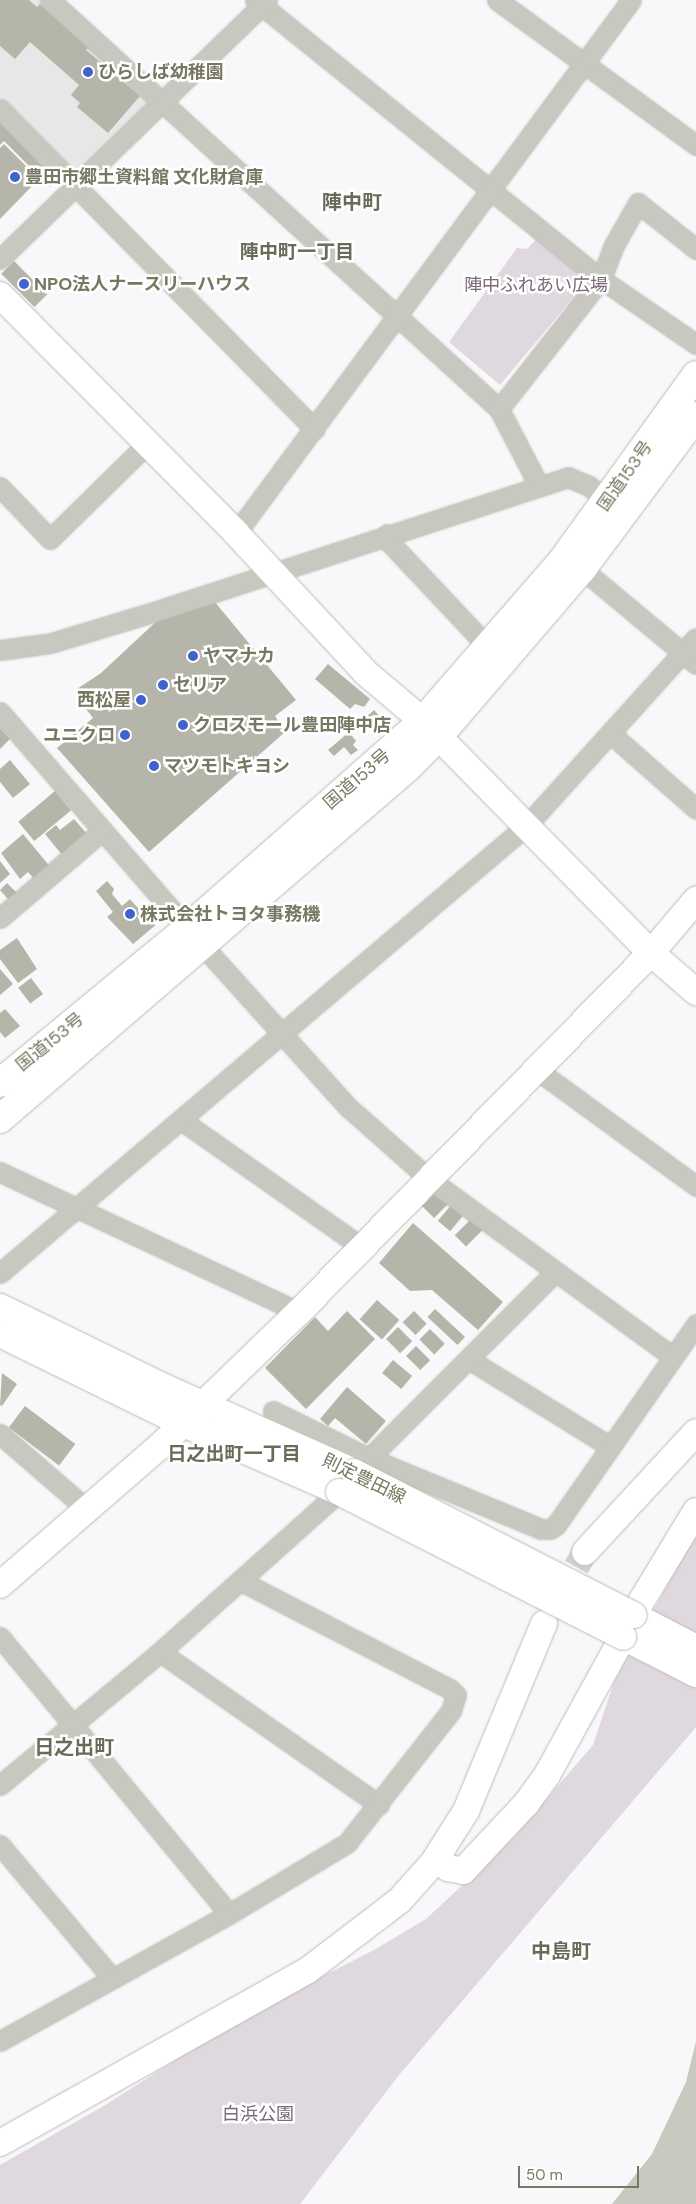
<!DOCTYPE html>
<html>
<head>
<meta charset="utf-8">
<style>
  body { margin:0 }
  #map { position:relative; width:696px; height:2204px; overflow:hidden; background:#f8f7f9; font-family:"DM Sans","Noto Sans JP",sans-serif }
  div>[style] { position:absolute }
  .built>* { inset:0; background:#e8e7e7 }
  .green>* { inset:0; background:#dfd8df }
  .water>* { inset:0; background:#cac9bf }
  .building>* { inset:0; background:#b6b5a9; transform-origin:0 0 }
  .secondary-tunnel>* { height:26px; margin-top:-13px; transform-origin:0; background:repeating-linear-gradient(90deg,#d2d1cc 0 26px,transparent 0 39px) }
  .roads { filter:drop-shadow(0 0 1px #bcbcb3) drop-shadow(0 0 1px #bcbcb3) }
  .street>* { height:19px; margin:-9.5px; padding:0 9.5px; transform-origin:9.5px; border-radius:9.5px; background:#c8c8c1 }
  .secondary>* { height:26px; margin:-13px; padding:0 13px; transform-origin:13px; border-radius:13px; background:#fff }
  .highway>* { height:28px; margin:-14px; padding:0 14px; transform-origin:14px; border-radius:14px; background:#fff }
  .bridges { filter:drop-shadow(0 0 1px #bcbcb3) drop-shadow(0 0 1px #bcbcb3) }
  .secondary-bridge>* { height:26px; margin:-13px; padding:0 13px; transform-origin:13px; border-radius:13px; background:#fff }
  .dots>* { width:14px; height:14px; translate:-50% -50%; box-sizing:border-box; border:2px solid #fff; border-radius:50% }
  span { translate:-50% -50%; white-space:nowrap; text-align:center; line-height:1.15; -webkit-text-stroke:5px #fff; paint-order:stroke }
  .poi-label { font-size:18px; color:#787862; font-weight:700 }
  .left { translate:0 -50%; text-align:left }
  .right { translate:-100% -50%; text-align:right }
  .park-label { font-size:18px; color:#7c6a76 }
  .street-label { font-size:18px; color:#787862 }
  .neighbourhood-label { font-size:19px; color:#6a6a58; font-weight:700 }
  .quarter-label { font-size:20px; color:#6a6a58; font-weight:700 }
  .scale { position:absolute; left:518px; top:2166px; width:121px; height:22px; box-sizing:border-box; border:2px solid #787862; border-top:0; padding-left:6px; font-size:15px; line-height:18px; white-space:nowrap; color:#787862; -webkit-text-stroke:4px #fff; paint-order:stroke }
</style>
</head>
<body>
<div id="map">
  <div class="built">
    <div style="clip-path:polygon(0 0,43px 0,152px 100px,73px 177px,0 102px)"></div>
  </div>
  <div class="green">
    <div style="clip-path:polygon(540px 235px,592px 275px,500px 385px,449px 342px,517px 248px,527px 249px)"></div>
    <div style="clip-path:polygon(696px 1533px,696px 1727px,399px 2075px,300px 2204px,0 2204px,0 2165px,107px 2104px,246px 2015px,374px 1950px,426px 1919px,512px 1839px,593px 1745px,614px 1682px)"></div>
  </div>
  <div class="water">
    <div style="clip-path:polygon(696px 2041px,696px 2204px,612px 2204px,652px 2154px,686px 2082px)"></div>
  </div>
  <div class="building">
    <div style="clip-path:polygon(0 0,29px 0,37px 7px,40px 4px,89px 46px,86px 50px,140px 96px,108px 133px,77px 107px,80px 103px,71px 95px,79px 85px,30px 42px,15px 59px,0 46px)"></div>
    <div style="clip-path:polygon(0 121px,57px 179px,50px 187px,4px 141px,0 145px)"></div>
    <div style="clip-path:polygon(4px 144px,28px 168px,24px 172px,35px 183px,0 219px,0 148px)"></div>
    <div style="left:14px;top:261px;width:47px;height:18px;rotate:45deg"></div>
    <div style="clip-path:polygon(214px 601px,296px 700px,275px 716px,285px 732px,149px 852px,57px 748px,93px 718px,83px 705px,88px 700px,77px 689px,101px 673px,160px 618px)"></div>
    <div style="clip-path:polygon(328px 664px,370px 699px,364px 707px,355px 704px,350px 709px,315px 679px)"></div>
    <div style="left:374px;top:710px;width:15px;height:15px;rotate:48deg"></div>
    <div style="clip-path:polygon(0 728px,10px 739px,0 749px)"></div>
    <div style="clip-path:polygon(349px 732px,356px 741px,353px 745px,358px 750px,351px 755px,344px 747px,334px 756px,328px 750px)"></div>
    <div style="clip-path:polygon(10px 760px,30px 784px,13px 798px,0 782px,0 769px)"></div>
    <div style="left:55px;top:791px;width:25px;height:48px;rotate:50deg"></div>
    <div style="clip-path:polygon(74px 819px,88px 835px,63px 856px,45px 834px,56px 825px,60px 830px)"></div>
    <div style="clip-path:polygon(23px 834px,52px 869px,37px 882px,28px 872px,20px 879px,1px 853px)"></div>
    <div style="clip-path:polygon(0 861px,10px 874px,0 883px)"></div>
    <div style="clip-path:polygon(107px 881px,114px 889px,112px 894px,122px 906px,130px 899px,138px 908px,142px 904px,158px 923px,133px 944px,107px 917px,113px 912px,96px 891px)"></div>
    <div style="clip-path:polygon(7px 883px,20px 896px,8px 899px,0 890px)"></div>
    <div style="clip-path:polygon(17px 938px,37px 969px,18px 983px,0 959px,0 950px)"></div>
    <div style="clip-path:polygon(0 969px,13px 984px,0 995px)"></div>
    <div style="left:31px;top:978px;width:20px;height:16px;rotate:53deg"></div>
    <div style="clip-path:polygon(5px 1009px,20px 1026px,5px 1038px,0 1032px,0 1013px)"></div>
    <div style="left:439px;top:1189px;width:17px;height:24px;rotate:45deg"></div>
    <div style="left:452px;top:1204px;width:16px;height:22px;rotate:40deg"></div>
    <div style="left:471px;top:1219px;width:16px;height:23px;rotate:45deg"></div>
    <div style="clip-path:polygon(413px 1223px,503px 1302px,478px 1330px,432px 1290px,410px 1291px,379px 1263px)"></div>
    <div style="left:377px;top:1300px;width:30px;height:26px;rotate:42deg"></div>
    <div style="left:435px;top:1309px;width:41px;height:11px;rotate:43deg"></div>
    <div style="clip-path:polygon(347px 1311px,375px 1339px,306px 1409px,265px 1368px,315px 1317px,328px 1331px)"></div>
    <div style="left:414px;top:1311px;width:18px;height:16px;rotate:45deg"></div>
    <div style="left:398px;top:1327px;width:20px;height:17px;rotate:45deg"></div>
    <div style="left:430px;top:1329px;width:21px;height:15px;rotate:45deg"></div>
    <div style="left:416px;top:1346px;width:20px;height:14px;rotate:45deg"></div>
    <div style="left:393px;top:1360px;width:25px;height:17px;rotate:40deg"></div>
    <div style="clip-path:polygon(2px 1373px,17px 1384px,2px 1406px,0 1405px)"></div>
    <div style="clip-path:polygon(347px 1387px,386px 1421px,366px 1444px,335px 1418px,328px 1426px,320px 1419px)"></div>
    <div style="left:25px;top:1406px;width:63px;height:27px;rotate:37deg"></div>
  </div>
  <div class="secondary-tunnel">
    <div style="left:557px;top:1601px;width:56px;rotate:-60.3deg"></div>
  </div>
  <div class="roads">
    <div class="street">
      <div style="left:50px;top:0;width:607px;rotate:42.33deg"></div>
      <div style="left:499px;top:409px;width:87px;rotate:62.5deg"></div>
      <div style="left:255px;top:0;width:444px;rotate:38.9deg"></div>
      <div style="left:601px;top:279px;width:115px;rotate:34.4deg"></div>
      <div style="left:497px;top:0;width:246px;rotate:36.1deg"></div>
      <div style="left:0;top:109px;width:449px;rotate:45.5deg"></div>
      <div style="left:0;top:259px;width:372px;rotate:-44.1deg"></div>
      <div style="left:499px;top:409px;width:165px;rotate:-51.9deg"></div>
      <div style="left:601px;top:279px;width:34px;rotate:-69deg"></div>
      <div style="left:613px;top:247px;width:51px;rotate:-60.4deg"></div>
      <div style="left:638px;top:203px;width:74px;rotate:38.4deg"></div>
      <div style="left:0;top:487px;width:72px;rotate:46.1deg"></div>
      <div style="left:50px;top:539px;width:137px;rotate:-44.4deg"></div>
      <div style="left:236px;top:533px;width:663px;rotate:-53.46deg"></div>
      <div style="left:387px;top:534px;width:11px;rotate:68deg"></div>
      <div style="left:391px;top:544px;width:140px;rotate:46.7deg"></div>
      <div style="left:582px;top:569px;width:148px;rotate:39.8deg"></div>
      <div style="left:0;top:650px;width:51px;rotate:-7.8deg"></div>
      <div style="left:51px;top:643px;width:97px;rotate:-16.8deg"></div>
      <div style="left:144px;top:615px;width:446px;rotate:-18deg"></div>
      <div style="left:568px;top:477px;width:23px;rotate:23deg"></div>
      <div style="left:589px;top:486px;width:24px;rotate:38deg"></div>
      <div style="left:0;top:712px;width:308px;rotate:49.1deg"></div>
      <div style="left:202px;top:945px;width:218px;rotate:48deg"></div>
      <div style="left:348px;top:1107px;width:108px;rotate:41.6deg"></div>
      <div style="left:429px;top:1179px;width:301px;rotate:36.1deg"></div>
      <div style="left:611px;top:734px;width:113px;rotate:41.4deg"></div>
      <div style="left:0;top:918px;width:134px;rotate:-40.5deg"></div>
      <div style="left:537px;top:1070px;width:197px;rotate:36.1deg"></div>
      <div style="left:181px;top:1120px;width:223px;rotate:35.1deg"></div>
      <div style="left:0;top:1172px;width:330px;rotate:25.1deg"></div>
      <div style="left:0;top:1273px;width:690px;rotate:-40.36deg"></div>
      <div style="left:526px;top:826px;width:253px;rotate:-47.9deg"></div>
      <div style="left:470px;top:1360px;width:163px;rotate:31.7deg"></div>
      <div style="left:273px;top:1411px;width:107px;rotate:26.1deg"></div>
      <div style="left:369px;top:1458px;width:186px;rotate:22.4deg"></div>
      <div style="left:541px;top:1529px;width:9px"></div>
      <div style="left:550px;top:1529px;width:7px;rotate:-34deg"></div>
      <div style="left:556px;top:1525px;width:245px;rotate:-55.1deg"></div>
      <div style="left:0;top:1434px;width:118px;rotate:40.9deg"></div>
      <div style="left:369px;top:1458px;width:263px;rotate:-45deg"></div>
      <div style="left:0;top:1637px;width:359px;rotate:50.4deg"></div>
      <div style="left:160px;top:1652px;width:267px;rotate:34.9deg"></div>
      <div style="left:0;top:1785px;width:208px;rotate:-39.7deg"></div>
      <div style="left:160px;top:1652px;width:240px;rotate:-41.8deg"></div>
      <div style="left:0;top:1845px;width:174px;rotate:49.9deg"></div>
      <div style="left:0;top:2041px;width:262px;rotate:-29deg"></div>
      <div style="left:229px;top:1914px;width:138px;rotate:-31deg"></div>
      <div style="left:347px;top:1843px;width:168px;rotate:-51.8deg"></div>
      <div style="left:451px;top:1711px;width:17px;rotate:-73deg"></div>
      <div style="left:456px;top:1695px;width:8px;rotate:-135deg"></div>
      <div style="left:450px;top:1689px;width:235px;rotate:-152.7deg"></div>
    </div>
    <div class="secondary">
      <div style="left:0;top:295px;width:335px;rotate:45.2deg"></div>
      <div style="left:236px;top:533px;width:191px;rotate:47.1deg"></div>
      <div style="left:366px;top:673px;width:75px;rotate:40.1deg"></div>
      <div style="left:423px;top:721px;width:325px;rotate:45.5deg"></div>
      <div style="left:651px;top:953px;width:60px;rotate:40.9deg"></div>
      <div style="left:0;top:1307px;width:182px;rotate:26deg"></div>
      <div style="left:164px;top:1387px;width:208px;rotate:24.1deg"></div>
      <div style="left:0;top:1334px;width:203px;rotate:26.1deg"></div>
      <div style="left:182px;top:1423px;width:171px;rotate:23.7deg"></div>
      <div style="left:696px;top:1511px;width:122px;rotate:121.2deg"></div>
      <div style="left:633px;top:1615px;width:71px;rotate:27.6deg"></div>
      <div style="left:585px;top:1552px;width:163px;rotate:-47.2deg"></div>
      <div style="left:0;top:1585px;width:211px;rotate:-41deg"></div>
      <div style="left:159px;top:1447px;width:194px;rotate:-44deg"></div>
      <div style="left:299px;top:1312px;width:503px;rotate:-45.56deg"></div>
      <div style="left:651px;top:953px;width:70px;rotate:-49.7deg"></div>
      <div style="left:438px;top:1857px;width:15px;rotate:48deg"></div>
      <div style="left:448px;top:1868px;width:15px;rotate:11deg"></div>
      <div style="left:463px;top:1871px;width:92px;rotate:-46.8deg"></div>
      <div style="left:526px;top:1804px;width:36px;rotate:-54deg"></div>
      <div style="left:547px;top:1775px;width:158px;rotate:-61.2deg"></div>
      <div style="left:623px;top:1637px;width:82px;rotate:26.9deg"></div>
      <div style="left:0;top:2143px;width:352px;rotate:-29.3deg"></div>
      <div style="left:307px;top:1971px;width:116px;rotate:-37.3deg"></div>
      <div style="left:399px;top:1901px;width:51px;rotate:-48.2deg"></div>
      <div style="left:433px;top:1863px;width:62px;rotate:-57.6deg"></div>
      <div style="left:466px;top:1811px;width:203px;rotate:-67.4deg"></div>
    </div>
    <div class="highway">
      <div style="left:0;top:1083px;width:244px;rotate:-39.5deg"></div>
      <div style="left:188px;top:928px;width:313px;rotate:-41.4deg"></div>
      <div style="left:423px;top:721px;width:212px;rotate:-49deg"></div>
      <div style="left:562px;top:561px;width:229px;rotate:-54.2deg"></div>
      <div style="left:0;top:1119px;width:537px;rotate:-40.77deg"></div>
      <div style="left:407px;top:768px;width:42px;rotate:-45deg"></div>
      <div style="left:437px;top:738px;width:223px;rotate:-49.4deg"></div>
      <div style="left:582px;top:569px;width:191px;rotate:-53.3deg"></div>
    </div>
  </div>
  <div class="bridges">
    <div class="secondary-bridge">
      <div style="left:354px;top:1472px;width:314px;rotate:27.1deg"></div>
      <div style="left:339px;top:1492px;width:319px;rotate:27deg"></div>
    </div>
  </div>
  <div class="dots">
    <div style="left:88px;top:72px;background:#4062cf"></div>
    <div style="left:15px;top:177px;background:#4062cf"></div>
    <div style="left:24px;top:284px;background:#4062cf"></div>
    <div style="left:193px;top:656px;background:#4062cf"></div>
    <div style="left:163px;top:685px;background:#4062cf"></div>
    <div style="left:141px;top:700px;background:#4062cf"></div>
    <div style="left:183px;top:725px;background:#4062cf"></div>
    <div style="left:125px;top:735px;background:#4062cf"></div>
    <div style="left:154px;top:766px;background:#4062cf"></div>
    <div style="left:130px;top:914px;background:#4062cf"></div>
  </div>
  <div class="poi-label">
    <span class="left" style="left:98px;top:72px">ひらしば幼稚園</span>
    <span class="left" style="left:25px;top:177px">豊田市郷土資料館 文化財倉庫</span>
    <span class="left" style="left:34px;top:284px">NPO法人ナースリーハウス</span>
    <span class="left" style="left:203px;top:656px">ヤマナカ</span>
    <span class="left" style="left:173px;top:685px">セリア</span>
    <span class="right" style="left:131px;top:700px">西松屋</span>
    <span class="left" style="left:193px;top:725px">クロスモール豊田陣中店</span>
    <span class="right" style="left:115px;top:735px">ユニクロ</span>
    <span class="left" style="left:164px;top:766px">マツモトキヨシ</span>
    <span class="left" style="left:140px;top:914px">株式会社トヨタ事務機</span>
  </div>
  <div class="park-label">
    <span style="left:536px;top:285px">陣中ふれあい広場</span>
    <span style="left:258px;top:2114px">白浜公園</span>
  </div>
  <div class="street-label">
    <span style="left:625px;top:476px;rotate:-55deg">国道153号</span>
    <span style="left:357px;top:779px;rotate:-41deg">国道153号</span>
    <span style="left:50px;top:1042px;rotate:-39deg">国道153号</span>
    <span style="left:364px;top:1479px;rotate:26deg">則定豊田線</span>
  </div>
  <div class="neighbourhood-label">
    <span style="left:297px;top:252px">陣中町一丁目</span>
    <span style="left:234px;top:1454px">日之出町一丁目</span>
  </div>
  <div class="quarter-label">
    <span style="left:352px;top:202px">陣中町</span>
    <span style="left:74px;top:1747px">日之出町</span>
    <span style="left:561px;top:1951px">中島町</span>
  </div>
  <div class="scale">50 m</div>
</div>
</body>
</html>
